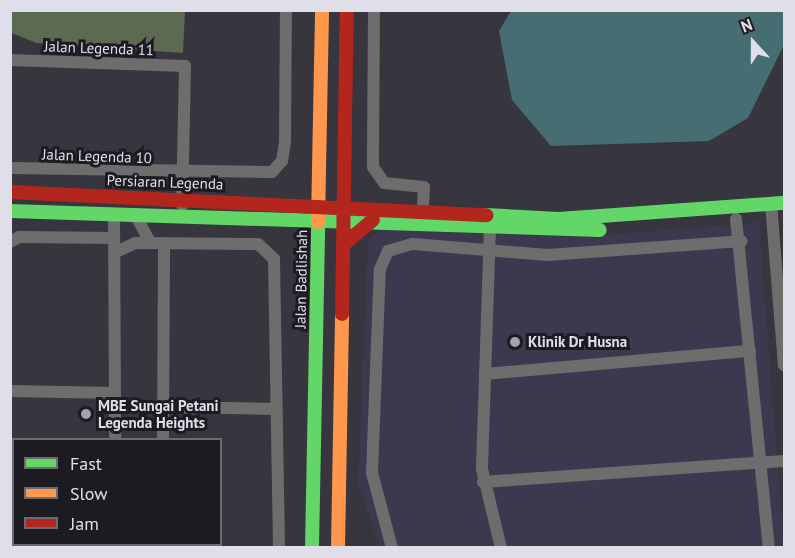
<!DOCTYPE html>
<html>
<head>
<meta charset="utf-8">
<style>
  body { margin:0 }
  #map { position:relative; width:795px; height:558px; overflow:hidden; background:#37353e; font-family:"PT Sans",sans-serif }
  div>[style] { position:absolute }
  .built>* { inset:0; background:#3e384e }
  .forest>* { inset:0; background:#5c6a51 }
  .water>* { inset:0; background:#466d72 }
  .street>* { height:12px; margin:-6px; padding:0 6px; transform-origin:6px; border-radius:6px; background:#6f6c6e }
  .fast>* { height:14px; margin:-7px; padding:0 7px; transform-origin:7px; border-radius:7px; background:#63d668 }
  .slow>* { height:14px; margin:-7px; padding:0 7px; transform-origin:7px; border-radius:7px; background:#ff974d }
  .jam>* { height:14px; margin:-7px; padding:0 7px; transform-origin:7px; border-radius:7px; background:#b3261e }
  .dots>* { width:16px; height:16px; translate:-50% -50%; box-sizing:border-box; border:3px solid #1d1b22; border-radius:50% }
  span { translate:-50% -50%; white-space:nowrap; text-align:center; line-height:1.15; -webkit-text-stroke:6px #1d1b22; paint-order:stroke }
  .street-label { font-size:15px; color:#e0dee9 }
  .poi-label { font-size:15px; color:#e0dee9; font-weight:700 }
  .left { translate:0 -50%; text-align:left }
  .frame { position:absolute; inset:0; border:12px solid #e0dee9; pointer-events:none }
  .legend { position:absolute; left:12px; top:438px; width:210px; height:108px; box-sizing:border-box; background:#1d1b22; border:2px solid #6b6972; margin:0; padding:8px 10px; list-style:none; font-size:18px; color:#e0dee9 }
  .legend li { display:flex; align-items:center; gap:12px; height:30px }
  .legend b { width:30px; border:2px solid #6b6972 }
  .north { position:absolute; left:723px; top:12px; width:60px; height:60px; -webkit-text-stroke:4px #1d1b22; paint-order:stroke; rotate:339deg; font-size:16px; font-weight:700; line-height:24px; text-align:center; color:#e0dee9 }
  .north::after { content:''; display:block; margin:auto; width:21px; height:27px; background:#e0dee9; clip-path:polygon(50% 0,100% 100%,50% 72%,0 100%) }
</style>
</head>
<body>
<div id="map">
  <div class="built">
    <div style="clip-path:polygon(759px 222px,784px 547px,380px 547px,358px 484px,368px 240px,380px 230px,585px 237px)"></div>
  </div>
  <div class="forest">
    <div style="clip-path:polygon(10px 11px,185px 11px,183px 53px,37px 43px,11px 33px)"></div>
  </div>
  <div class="water">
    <div style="clip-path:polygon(511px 11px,784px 11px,784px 45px,748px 118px,709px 141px,551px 146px,512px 100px,499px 31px)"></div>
  </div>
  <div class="street">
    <div style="left:374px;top:10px;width:157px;rotate:90.4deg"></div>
    <div style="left:373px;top:167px;width:19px;rotate:55deg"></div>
    <div style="left:384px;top:183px;width:40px;rotate:5.7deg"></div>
    <div style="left:424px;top:187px;width:22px;rotate:93deg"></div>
    <div style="left:10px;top:60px;width:175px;rotate:2deg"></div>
    <div style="left:185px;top:66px;width:139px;rotate:91.2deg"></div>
    <div style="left:10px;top:168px;width:262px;rotate:0.9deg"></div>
    <div style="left:272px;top:172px;width:15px;rotate:-48deg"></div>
    <div style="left:282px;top:161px;width:19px;rotate:-81deg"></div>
    <div style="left:285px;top:142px;width:132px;rotate:-89.6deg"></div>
    <div style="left:771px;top:204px;width:162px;rotate:85.4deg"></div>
    <div style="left:114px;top:214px;width:226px;rotate:89.7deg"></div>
    <div style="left:135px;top:214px;width:32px;rotate:62deg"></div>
    <div style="left:736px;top:219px;width:331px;rotate:84.3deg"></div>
    <div style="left:490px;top:227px;width:242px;rotate:91.9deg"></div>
    <div style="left:482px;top:469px;width:81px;rotate:76.5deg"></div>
    <div style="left:10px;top:242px;width:10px;rotate:-29deg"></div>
    <div style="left:19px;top:237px;width:95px;rotate:0.6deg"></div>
    <div style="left:114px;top:253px;width:23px;rotate:-25deg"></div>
    <div style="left:135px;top:243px;width:123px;rotate:0.5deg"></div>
    <div style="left:258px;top:244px;width:22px;rotate:43deg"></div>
    <div style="left:274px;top:259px;width:289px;rotate:89deg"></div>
    <div style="left:485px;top:374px;width:266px;rotate:-5deg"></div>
    <div style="left:10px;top:391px;width:105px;rotate:1.1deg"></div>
    <div style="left:163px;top:407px;width:114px;rotate:1deg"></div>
    <div style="left:163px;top:440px;width:197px;rotate:-89.7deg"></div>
    <div style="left:483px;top:482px;width:302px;rotate:-4deg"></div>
    <div style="left:116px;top:544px;width:4px;rotate:90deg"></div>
    <div style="left:163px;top:548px;width:4px;rotate:-90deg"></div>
    <div style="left:392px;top:548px;width:78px;rotate:-104.9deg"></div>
    <div style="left:372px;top:473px;width:204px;rotate:-87.8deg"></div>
    <div style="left:380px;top:269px;width:20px;rotate:-66deg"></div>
    <div style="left:388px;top:251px;width:26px;rotate:-16deg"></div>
    <div style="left:413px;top:244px;width:135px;rotate:4.7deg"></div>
    <div style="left:548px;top:255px;width:194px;rotate:-4.1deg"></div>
  </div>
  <div class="fast">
    <div style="left:10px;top:211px;width:590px;rotate:1.84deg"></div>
    <div style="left:486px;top:215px;width:73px;rotate:3.1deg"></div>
    <div style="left:559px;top:219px;width:226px;rotate:-4.1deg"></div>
    <div style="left:312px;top:548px;width:326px;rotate:-88.9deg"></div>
  </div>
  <div class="slow">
    <div style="left:318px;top:222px;width:212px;rotate:-88.9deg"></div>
    <div style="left:338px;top:548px;width:234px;rotate:-89deg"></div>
  </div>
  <div class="jam">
    <div style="left:10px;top:192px;width:477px;rotate:2.8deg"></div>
    <div style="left:343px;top:245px;width:39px;rotate:-40deg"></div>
    <div style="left:342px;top:314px;width:304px;rotate:-89.1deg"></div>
  </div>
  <div class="dots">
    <div style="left:515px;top:342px;background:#a5a3ad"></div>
    <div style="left:86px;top:414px;background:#a5a3ad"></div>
  </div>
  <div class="street-label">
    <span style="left:99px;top:48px;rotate:2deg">Jalan Legenda 11</span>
    <span style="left:97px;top:156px;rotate:2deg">Jalan Legenda 10</span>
    <span style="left:165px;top:182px;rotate:2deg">Persiaran Legenda</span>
    <span style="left:301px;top:279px;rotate:-89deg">Jalan Badlishah</span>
  </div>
  <div class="poi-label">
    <span class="left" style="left:528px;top:342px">Klinik Dr Husna</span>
    <span class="left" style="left:98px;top:414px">MBE Sungai Petani<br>Legenda Heights</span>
  </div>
  <div class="frame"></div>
  <ul class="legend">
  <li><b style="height:8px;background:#63d668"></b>Fast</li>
  <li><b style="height:8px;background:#ff974d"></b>Slow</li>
  <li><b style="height:8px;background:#b3261e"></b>Jam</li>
  </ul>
  <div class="north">N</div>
</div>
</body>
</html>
